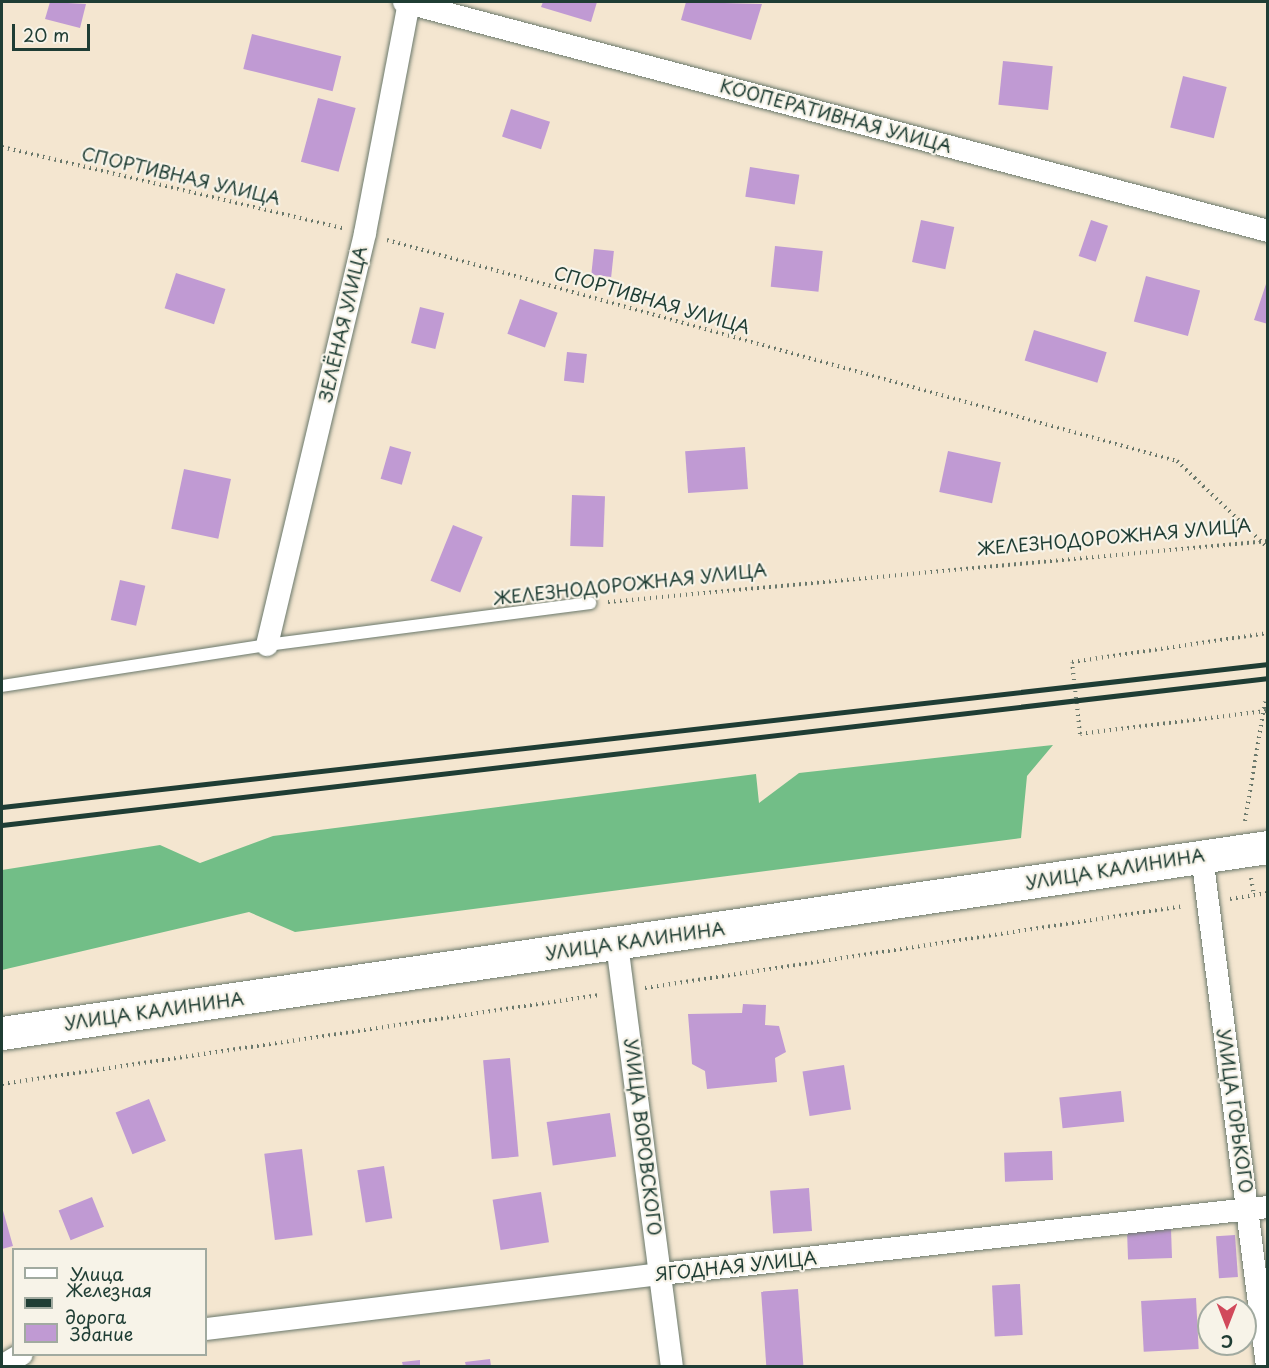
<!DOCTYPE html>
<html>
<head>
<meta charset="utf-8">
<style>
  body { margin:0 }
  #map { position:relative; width:1269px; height:1368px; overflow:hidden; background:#f4e6d0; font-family:"Playpen Sans",sans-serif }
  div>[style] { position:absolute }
  .forest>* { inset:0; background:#72be87 }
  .building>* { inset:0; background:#c09ad3; transform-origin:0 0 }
  .path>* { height:4px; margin-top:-2px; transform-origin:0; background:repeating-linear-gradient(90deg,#6a786b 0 1.5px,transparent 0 6px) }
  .roads { filter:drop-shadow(0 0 2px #6a786b) drop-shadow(0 0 2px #6a786b) }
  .lane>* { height:12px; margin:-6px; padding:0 6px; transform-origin:6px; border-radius:6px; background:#fff }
  .street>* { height:22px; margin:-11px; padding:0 11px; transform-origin:11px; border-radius:11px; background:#fff }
  .secondary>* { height:33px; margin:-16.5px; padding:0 16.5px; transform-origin:16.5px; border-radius:16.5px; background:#fff }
  .rail>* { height:4.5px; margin:-2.25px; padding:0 2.25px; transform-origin:2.25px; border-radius:2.25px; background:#1f3d34 }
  span { translate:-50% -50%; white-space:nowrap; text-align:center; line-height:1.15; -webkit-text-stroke:4.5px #f7f3e8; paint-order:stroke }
  .street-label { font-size:18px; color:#1f3d34 }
  .frame { position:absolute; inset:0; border:3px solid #1f3d34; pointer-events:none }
  .legend { position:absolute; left:12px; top:1248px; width:195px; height:108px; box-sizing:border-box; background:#f7f3e8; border:2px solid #a1aaa0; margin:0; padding:8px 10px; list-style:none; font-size:18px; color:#1f3d34 }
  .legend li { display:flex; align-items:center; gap:12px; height:30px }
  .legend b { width:30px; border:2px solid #a1aaa0 }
  .north { position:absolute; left:1197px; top:1296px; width:60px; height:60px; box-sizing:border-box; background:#f7f3e8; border:2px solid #a1aaa0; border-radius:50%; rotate:180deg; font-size:16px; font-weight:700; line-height:24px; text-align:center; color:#1f3d34 }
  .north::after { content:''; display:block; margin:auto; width:21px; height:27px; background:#d1495b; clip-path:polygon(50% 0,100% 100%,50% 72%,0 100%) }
  .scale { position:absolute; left:12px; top:24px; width:78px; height:27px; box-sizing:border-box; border:3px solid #1f3d34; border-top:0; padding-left:8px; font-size:18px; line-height:21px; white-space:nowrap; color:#1f3d34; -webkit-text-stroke:4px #f7f3e8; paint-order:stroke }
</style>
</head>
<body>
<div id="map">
  <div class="forest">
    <div style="clip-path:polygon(1053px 745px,1027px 776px,1021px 838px,295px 932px,249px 912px,2px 970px,2px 870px,160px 845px,200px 863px,273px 836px,756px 774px,759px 803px,799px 773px)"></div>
  </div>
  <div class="building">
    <div style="clip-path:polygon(50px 2px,86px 4px,80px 28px,45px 19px)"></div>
    <div style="clip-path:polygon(543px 2px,597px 2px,591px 22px,541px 7px)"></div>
    <div style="clip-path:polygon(686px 2px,762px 4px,751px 40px,681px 20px)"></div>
    <div style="left:252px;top:34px;width:92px;height:36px;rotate:14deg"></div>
    <div style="left:1003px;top:61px;width:50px;height:44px;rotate:6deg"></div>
    <div style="left:1183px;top:76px;width:45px;height:53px;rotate:14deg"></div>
    <div style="left:318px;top:98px;width:39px;height:66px;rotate:15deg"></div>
    <div style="left:511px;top:109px;width:41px;height:29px;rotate:18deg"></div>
    <div style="left:750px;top:167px;width:50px;height:30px;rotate:9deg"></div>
    <div style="left:921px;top:220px;width:34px;height:43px;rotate:12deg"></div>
    <div style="left:1091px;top:220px;width:18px;height:38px;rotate:19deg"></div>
    <div style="left:775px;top:246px;width:48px;height:41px;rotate:6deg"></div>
    <div style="left:594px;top:249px;width:20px;height:26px;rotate:6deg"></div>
    <div style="left:176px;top:273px;width:52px;height:37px;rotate:18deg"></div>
    <div style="left:1146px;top:276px;width:56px;height:47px;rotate:15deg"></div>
    <div style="clip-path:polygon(1267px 281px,1268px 281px,1268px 324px,1254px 320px)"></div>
    <div style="left:520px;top:299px;width:40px;height:37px;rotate:20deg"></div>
    <div style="left:420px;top:307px;width:25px;height:37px;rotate:14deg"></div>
    <div style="left:1034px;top:330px;width:76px;height:32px;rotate:17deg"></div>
    <div style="left:567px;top:352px;width:20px;height:29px;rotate:6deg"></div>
    <div style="left:390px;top:446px;width:22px;height:34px;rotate:16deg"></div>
    <div style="left:745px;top:447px;width:42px;height:60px;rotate:86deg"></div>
    <div style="left:948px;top:451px;width:54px;height:42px;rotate:12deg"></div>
    <div style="left:184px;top:469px;width:48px;height:61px;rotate:12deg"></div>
    <div style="left:572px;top:495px;width:33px;height:51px;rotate:2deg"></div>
    <div style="left:453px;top:525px;width:32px;height:60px;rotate:22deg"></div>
    <div style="left:120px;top:580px;width:26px;height:41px;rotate:13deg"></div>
    <div style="clip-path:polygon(743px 1004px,766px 1005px,765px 1025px,779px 1026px,786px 1052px,775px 1058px,777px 1082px,707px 1089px,705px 1071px,692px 1064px,688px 1014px,742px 1013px)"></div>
    <div style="left:510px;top:1058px;width:99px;height:27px;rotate:85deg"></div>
    <div style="left:844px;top:1065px;width:45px;height:42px;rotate:81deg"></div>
    <div style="left:1121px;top:1091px;width:31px;height:62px;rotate:84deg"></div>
    <div style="left:149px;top:1099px;width:45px;height:36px;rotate:68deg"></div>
    <div style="left:610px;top:1113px;width:44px;height:64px;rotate:82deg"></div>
    <div style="left:302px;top:1149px;width:87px;height:38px;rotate:83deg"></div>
    <div style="left:1052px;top:1151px;width:29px;height:48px;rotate:88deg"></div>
    <div style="left:384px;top:1166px;width:53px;height:27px;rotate:81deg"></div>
    <div style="left:809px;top:1188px;width:43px;height:39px;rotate:86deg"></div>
    <div style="left:541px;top:1192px;width:51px;height:49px;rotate:81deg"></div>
    <div style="left:92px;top:1197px;width:32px;height:36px;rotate:68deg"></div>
    <div style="clip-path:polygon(2px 1207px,13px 1246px,2px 1249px)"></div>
    <div style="left:1171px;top:1229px;width:29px;height:44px;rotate:88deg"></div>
    <div style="left:1235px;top:1235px;width:42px;height:19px;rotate:86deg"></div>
    <div style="left:1020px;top:1284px;width:51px;height:28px;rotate:87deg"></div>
    <div style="left:798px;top:1289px;width:77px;height:37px;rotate:86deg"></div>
    <div style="left:1196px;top:1298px;width:51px;height:55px;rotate:87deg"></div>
    <div style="clip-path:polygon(490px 1359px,491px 1366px,466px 1366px,465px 1362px)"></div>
    <div style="clip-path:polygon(420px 1360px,420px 1366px,403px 1366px,402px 1362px)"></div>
  </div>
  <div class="path">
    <div style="left:2px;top:147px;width:350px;rotate:13.4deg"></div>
    <div style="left:387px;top:240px;width:820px;rotate:15.63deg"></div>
    <div style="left:1177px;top:461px;width:126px;rotate:43.7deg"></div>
    <div style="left:608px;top:602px;width:663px;rotate:-5.28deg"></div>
    <div style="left:1266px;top:711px;width:187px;rotate:173deg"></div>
    <div style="left:1080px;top:734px;width:72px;rotate:-96.3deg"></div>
    <div style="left:1072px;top:662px;width:198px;rotate:-8.4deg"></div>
    <div style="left:1245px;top:821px;width:121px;rotate:-80.5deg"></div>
    <div style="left:1251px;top:878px;width:17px;rotate:80deg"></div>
    <div style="left:1230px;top:899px;width:38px;rotate:-9deg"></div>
    <div style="left:645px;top:988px;width:545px;rotate:-8.65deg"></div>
    <div style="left:2px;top:1084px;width:604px;rotate:-8.48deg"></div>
  </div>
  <div class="roads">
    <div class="lane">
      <div style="left:2px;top:686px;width:268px;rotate:-8.8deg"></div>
      <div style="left:267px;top:645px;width:326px;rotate:-7.4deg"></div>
    </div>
    <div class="street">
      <div style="left:404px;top:2px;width:894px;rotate:14.84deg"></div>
      <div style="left:267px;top:645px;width:423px;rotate:-76.6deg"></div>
      <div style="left:365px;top:233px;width:235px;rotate:-79.2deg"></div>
      <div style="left:1202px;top:856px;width:514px;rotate:82.74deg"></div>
      <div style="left:617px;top:944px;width:426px;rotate:82.6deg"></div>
      <div style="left:206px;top:1329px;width:458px;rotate:-6.9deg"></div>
      <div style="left:661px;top:1274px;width:611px;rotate:-6.3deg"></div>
      <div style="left:2px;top:1366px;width:23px;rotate:-31deg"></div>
    </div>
    <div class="secondary">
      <div style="left:2px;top:1033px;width:1280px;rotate:-8.36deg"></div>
    </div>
  </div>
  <div class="rail">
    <div style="left:2px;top:807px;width:1274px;rotate:-6.44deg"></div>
    <div style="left:2px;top:825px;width:1275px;rotate:-6.62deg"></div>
  </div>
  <div class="street-label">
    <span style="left:836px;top:116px;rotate:15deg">КООПЕРАТИВНАЯ УЛИЦА</span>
    <span style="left:181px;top:176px;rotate:13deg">СПОРТИВНАЯ УЛИЦА</span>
    <span style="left:652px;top:300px;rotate:16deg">СПОРТИВНАЯ УЛИЦА</span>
    <span style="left:343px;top:324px;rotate:-77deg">ЗЕЛЁНАЯ УЛИЦА</span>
    <span style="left:1114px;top:537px;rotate:-5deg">ЖЕЛЕЗНОДОРОЖНАЯ УЛИЦА</span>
    <span style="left:630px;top:584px;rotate:-6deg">ЖЕЛЕЗНОДОРОЖНАЯ УЛИЦА</span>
    <span style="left:1115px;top:869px;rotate:-9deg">УЛИЦА КАЛИНИНА</span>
    <span style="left:635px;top:941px;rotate:-8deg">УЛИЦА КАЛИНИНА</span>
    <span style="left:154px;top:1011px;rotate:-8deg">УЛИЦА КАЛИНИНА</span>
    <span style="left:1235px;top:1111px;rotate:82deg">УЛИЦА ГОРЬКОГО</span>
    <span style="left:643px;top:1137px;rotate:83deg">УЛИЦА ВОРОВСКОГО</span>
    <span style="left:736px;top:1266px;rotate:-6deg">ЯГОДНАЯ УЛИЦА</span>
  </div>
  <div class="frame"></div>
  <ul class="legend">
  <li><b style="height:8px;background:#fff"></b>Улица</li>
  <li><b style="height:8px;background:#1f3d34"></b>Железная дорога</li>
  <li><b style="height:16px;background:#c09ad3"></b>Здание</li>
  </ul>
  <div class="north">С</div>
  <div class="scale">20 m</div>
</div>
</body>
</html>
